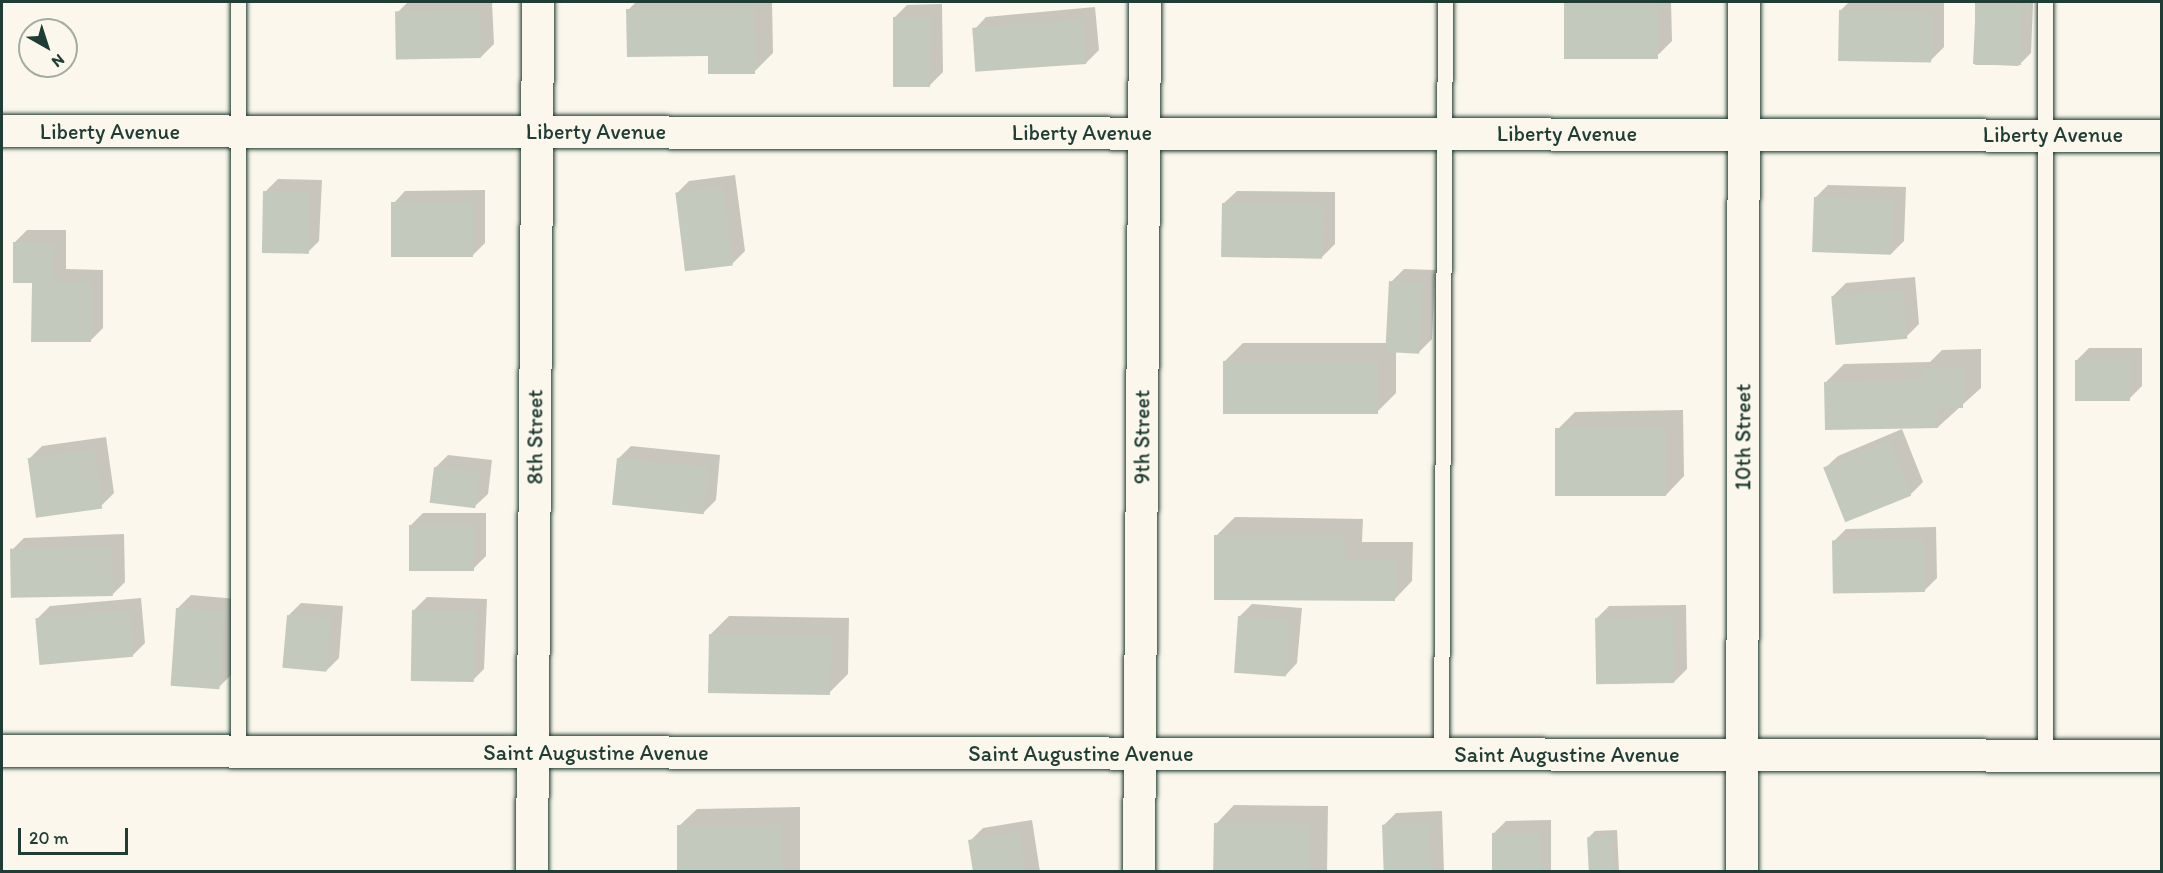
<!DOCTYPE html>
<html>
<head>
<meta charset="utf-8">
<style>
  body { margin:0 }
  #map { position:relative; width:2163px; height:873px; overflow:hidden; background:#fbf7ec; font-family:Itim,sans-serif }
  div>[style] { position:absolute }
  .shadow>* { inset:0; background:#0003 }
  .building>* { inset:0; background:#c4c9be; transform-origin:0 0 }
  .roads { filter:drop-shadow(0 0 2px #1f3d34) drop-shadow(0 0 2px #1f3d34) }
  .lane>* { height:15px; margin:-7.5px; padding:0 7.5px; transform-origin:7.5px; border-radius:7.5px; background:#fbf7ec }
  .street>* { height:32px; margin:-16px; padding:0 16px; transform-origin:16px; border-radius:16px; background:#fbf7ec }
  span { translate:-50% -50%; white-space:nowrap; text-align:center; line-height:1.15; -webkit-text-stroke:6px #fbf7ec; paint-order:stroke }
  .street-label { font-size:22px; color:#1f3d34 }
  .frame { position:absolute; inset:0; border:3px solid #1f3d34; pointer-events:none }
  .north { position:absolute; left:18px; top:18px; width:60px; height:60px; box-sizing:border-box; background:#fbf7ec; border:2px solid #a3ada2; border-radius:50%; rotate:141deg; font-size:16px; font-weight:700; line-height:24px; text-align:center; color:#1f3d34 }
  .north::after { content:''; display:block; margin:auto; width:21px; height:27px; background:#1f3d34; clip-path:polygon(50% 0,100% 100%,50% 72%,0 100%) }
  .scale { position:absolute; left:18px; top:828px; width:110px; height:27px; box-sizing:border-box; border:3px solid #1f3d34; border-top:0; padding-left:8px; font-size:18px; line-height:21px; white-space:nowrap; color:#1f3d34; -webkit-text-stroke:4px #fbf7ec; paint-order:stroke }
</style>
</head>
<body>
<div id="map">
  <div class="shadow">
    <div style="clip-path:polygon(408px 2px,492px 2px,494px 44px,481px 57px,397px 13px)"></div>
    <div style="clip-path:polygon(636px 2px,772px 2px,773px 53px,754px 72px,628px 10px)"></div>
    <div style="clip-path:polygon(1566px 2px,1671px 2px,1672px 41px,1659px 54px,1568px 57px)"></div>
    <div style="clip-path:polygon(1849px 2px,1944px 2px,1944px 47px,1931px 60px,1840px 11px)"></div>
    <div style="clip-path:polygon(1976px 2px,2033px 2px,2031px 53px,2018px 66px,1973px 64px)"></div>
    <div style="clip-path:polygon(942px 4px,943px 72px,930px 85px,894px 18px,907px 5px)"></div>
    <div style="clip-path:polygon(1095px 7px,1099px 50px,1086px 63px,974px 30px,986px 17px)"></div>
    <div style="clip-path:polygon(735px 175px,745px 251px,732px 264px,676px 194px,689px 181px)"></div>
    <div style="clip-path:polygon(278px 179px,322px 180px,319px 241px,306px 254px,265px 192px)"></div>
    <div style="clip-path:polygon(1828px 185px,1906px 187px,1904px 241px,1891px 254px,1815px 198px)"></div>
    <div style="clip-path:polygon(485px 190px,485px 243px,472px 256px,393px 204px,405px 191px)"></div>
    <div style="clip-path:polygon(1237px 191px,1335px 192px,1335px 244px,1322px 257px,1224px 203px)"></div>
    <div style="clip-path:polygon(27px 230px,66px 230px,66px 269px,103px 270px,103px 328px,90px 341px,34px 281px,14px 243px)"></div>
    <div style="clip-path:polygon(1404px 269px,1435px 270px,1432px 339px,1419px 352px,1396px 351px,1396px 393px,1377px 412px,1224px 362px,1243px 343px,1388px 343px,1391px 282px)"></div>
    <div style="clip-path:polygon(1915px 277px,1919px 324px,1906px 337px,1833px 296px,1846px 283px)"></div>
    <div style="clip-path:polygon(2089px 348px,2142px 348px,2142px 386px,2129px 399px,2076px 361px)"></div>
    <div style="clip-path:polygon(1981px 349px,1981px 388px,1938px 427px,1826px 382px,1844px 364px,1930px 362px,1942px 350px)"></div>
    <div style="clip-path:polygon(1683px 410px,1684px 476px,1666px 495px,1557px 430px,1575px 412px)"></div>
    <div style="clip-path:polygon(1902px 429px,1923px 482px,1910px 495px,1825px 468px,1838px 456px)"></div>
    <div style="clip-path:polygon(106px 437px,114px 493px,101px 506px,29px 459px,42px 446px)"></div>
    <div style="clip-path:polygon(631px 446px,720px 455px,716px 500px,703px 513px,618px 459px)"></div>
    <div style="clip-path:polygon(448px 455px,492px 460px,488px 494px,475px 506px,435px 468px)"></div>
    <div style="clip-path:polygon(423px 513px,486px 513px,486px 556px,473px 569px,410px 526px)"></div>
    <div style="clip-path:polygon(1235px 517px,1363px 519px,1362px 542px,1413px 542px,1412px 581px,1394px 600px,1216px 536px)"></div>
    <div style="clip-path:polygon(1936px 527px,1937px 578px,1924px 591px,1833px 542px,1846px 529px)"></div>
    <div style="clip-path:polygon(124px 534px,125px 582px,112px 595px,11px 551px,24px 538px)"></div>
    <div style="clip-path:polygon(191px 595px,237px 599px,231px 675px,218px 688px,178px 608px)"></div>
    <div style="clip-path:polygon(427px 597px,487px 599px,484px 669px,471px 682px,414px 610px)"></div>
    <div style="clip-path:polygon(141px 598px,145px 643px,132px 656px,37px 619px,50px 606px)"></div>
    <div style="clip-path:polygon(301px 603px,343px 606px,339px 658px,326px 671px,288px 616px)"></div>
    <div style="clip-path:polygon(1252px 604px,1302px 608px,1297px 663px,1285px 676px,1239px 617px)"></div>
    <div style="clip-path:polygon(1686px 605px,1687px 669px,1674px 682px,1596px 619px,1609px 606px)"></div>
    <div style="clip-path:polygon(729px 616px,849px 618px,848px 674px,829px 693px,710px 635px)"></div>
    <div style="clip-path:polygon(1234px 805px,1328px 806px,1327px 872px,1215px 872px,1216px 824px)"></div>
    <div style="clip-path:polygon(800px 807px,800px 872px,678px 872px,678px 827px,697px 809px)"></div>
    <div style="clip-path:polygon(1442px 811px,1444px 872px,1385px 872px,1383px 826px,1396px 813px)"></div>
    <div style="clip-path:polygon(1032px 820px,1040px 872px,975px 872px,970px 841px,983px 828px)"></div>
    <div style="clip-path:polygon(1551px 820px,1551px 872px,1493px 872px,1493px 834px,1506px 821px)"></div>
    <div style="clip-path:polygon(1617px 830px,1619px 871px,1591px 872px,1589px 837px,1595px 831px)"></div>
  </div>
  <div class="building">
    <div style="left:1564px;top:2px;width:94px;height:57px"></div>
    <div style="left:1975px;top:2px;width:46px;height:63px"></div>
    <div style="clip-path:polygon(754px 8px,755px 74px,708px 74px,708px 56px,627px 57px,626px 9px)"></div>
    <div style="left:480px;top:10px;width:48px;height:85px;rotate:89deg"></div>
    <div style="left:1839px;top:10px;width:93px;height:51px;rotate:1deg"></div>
    <div style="left:893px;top:17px;width:37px;height:70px"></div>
    <div style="left:1083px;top:20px;width:44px;height:111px;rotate:86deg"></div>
    <div style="left:723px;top:187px;width:79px;height:48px;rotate:83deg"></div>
    <div style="left:263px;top:191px;width:47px;height:62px;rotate:1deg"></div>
    <div style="left:1814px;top:197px;width:79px;height:55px;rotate:2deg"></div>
    <div style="left:473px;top:202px;width:55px;height:82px;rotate:90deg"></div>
    <div style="left:1222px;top:203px;width:101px;height:54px;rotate:1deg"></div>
    <div style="clip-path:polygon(13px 242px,54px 243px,54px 282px,91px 282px,91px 342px,31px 342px,32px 283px,13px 283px)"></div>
    <div style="left:1389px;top:281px;width:34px;height:71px;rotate:3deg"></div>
    <div style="left:1903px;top:290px;width:49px;height:72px;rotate:85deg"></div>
    <div style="left:2130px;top:360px;width:41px;height:55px;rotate:90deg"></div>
    <div style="left:1223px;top:361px;width:155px;height:53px"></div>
    <div style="clip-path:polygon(1963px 367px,1963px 408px,1938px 408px,1938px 428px,1825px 430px,1824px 382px,1922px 380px,1922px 368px)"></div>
    <div style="left:1666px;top:428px;width:68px;height:111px;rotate:90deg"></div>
    <div style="left:1889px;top:441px;width:59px;height:71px;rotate:68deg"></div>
    <div style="left:94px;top:449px;width:60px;height:67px;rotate:82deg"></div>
    <div style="left:617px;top:458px;width:92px;height:47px;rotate:6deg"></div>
    <div style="left:434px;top:467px;width:46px;height:36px;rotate:7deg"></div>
    <div style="left:409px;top:525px;width:65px;height:46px"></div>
    <div style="clip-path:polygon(1214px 535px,1345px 537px,1345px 560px,1395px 560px,1395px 601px,1214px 600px)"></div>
    <div style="left:1924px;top:539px;width:53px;height:92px;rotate:89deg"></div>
    <div style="left:112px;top:547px;width:49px;height:102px;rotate:89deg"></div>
    <div style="left:176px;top:608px;width:49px;height:78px;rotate:4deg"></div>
    <div style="left:129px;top:610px;width:47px;height:94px;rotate:85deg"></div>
    <div style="left:412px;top:610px;width:63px;height:71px;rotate:1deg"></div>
    <div style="left:287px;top:615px;width:44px;height:53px;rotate:5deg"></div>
    <div style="left:1238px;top:616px;width:52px;height:57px;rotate:4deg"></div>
    <div style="left:1673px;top:617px;width:66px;height:78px;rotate:89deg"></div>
    <div style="left:709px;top:634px;width:122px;height:59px;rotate:1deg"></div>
    <div style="left:1214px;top:823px;width:96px;height:49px;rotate:1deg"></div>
    <div style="left:1429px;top:823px;width:49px;height:47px;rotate:88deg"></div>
    <div style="left:782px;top:825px;width:47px;height:105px;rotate:90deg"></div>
    <div style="clip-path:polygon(1019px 832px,1025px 872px,973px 872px,968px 840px)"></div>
    <div style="left:1492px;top:833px;width:47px;height:39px"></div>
    <div style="left:1611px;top:836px;width:36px;height:24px;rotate:87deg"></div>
  </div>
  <div class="roads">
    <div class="lane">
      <div style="left:238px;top:2px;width:750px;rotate:90deg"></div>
      <div style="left:2045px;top:2px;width:754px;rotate:90deg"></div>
      <div style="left:1441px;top:755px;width:753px;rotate:-89.7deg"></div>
    </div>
    <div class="street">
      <div style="left:2px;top:131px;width:2160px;rotate:0.13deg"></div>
      <div style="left:2px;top:751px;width:2160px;rotate:0.13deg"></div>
      <div style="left:532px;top:872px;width:870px;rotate:-89.6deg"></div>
      <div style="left:1139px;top:872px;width:870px;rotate:-89.6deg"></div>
      <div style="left:1742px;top:872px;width:870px;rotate:-89.87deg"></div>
    </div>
  </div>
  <div class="street-label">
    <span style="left:110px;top:132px">Liberty Avenue</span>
    <span style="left:596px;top:132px">Liberty Avenue</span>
    <span style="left:1082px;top:133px">Liberty Avenue</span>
    <span style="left:1567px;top:134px">Liberty Avenue</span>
    <span style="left:2053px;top:135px">Liberty Avenue</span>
    <span style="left:535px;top:437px;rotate:-90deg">8th Street</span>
    <span style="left:1142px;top:437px;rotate:-90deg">9th Street</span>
    <span style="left:1743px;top:437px;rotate:-90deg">10th Street</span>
    <span style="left:596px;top:753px">Saint Augustine Avenue</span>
    <span style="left:1081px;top:754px">Saint Augustine Avenue</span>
    <span style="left:1567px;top:755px">Saint Augustine Avenue</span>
  </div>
  <div class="frame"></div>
  <div class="north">N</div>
  <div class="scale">20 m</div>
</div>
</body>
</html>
